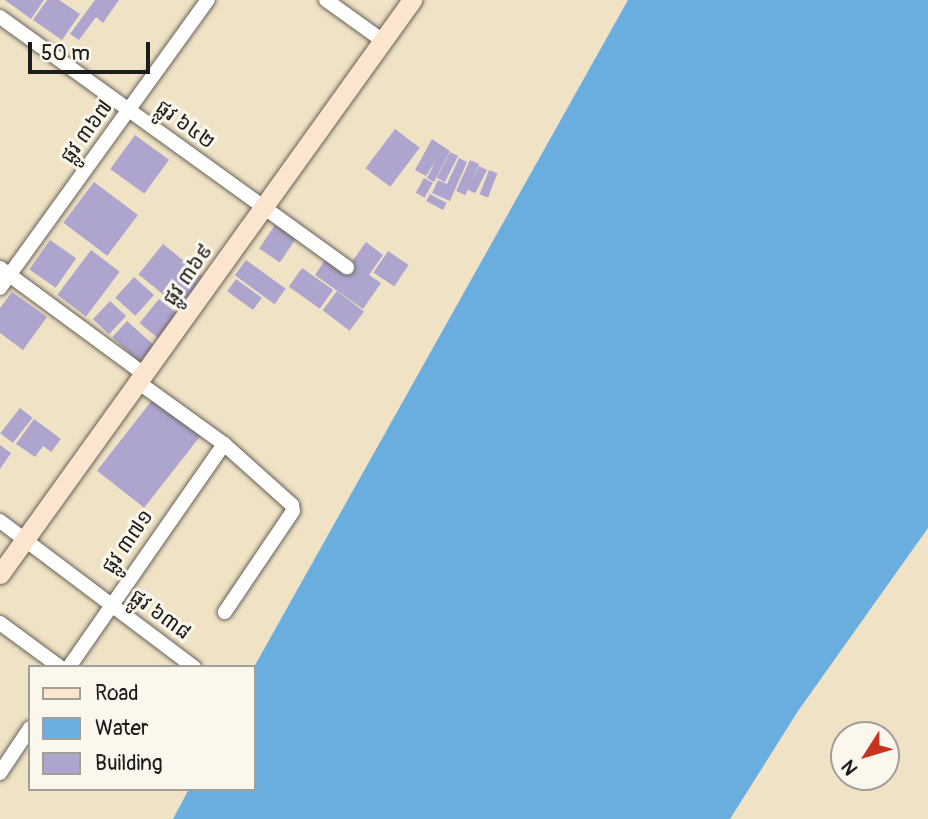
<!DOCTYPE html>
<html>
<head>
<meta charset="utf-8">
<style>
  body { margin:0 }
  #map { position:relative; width:928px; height:819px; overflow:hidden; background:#f0e2c5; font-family:Pangolin,"Noto Sans Khmer",sans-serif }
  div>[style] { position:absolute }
  .water>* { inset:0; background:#6aaddf }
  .building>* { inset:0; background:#aea5cf; transform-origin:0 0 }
  .roads { filter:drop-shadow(0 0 2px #666157) drop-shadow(0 0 2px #666157) }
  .street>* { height:14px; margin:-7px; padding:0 7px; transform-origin:7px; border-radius:7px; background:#fff }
  .secondary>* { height:19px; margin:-9.5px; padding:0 9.5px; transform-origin:9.5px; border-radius:9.5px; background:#fce5cf }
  span { translate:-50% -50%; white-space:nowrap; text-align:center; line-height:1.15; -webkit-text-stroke:6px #fbf7ec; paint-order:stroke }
  .street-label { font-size:21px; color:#1c1c1c }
  .legend { position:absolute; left:28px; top:665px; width:228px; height:126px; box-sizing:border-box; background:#fbf7ec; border:2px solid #a29f99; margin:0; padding:9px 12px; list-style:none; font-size:21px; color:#1c1c1c }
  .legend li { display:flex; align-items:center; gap:14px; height:35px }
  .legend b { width:35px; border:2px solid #a29f99 }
  .north { position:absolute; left:830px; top:721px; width:70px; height:70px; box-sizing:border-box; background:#fbf7ec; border:2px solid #a29f99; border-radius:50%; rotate:233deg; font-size:19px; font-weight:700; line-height:28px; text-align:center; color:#1c1c1c }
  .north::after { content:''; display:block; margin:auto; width:24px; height:32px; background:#c8321e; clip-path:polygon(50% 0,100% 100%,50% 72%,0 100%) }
  .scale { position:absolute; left:28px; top:42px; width:122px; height:32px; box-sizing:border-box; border:4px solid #1c1c1c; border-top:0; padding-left:9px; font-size:21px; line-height:24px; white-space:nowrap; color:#1c1c1c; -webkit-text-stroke:5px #fbf7ec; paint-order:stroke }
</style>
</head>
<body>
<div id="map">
  <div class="water">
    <div style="clip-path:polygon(628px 0,928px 0,928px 528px,798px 711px,730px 819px,173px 819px,189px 789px,254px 789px,254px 667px)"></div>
  </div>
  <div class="building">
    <div style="clip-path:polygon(5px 0,44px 0,31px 19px)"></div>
    <div style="clip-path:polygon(47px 0,59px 0,80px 14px,62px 40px,33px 20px)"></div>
    <div style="clip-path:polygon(95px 0,119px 0,103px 23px,96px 17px,79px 40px,70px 34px)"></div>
    <div style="left:395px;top:129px;width:31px;height:49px;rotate:37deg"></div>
    <div style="left:135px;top:135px;width:42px;height:42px;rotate:36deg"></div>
    <div style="clip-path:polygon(432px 139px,450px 151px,434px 182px,427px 178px,436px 160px,426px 176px,415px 170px)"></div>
    <div style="left:450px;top:152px;width:9px;height:29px;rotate:27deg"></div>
    <div style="clip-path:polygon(459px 158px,467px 162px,450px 201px,432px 193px,438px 180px,447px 184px)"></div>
    <div style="left:470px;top:160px;width:10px;height:34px;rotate:24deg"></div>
    <div style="left:479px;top:166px;width:9px;height:26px;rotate:27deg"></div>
    <div style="left:489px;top:170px;width:9px;height:26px;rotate:21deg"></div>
    <div style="left:424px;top:178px;width:10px;height:17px;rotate:29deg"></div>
    <div style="left:94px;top:182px;width:55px;height:51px;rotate:37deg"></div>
    <div style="left:430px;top:194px;width:19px;height:8px;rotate:28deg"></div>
    <div style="left:277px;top:222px;width:25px;height:32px;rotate:34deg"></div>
    <div style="left:50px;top:240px;width:32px;height:36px;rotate:35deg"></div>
    <div style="clip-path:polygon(366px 242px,383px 255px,369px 275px,381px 283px,363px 309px,315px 275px,327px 257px,346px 270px)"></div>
    <div style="left:163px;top:244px;width:55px;height:39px;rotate:39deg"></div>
    <div style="left:91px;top:250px;width:36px;height:56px;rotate:37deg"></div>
    <div style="left:388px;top:251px;width:25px;height:26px;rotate:34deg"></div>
    <div style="left:246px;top:260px;width:49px;height:19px;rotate:36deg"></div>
    <div style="left:302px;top:268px;width:38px;height:23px;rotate:35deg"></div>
    <div style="left:134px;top:277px;width:27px;height:28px;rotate:42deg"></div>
    <div style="left:236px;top:279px;width:32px;height:15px;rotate:36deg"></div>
    <div style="left:337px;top:291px;width:34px;height:24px;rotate:37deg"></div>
    <div style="clip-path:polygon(12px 292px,47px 317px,23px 350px,0 333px,0 308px)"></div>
    <div style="left:159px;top:299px;width:26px;height:31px;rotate:39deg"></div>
    <div style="left:110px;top:301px;width:22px;height:25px;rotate:43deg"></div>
    <div style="left:127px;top:321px;width:39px;height:22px;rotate:42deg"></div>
    <div style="left:153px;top:399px;width:60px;height:91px;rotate:38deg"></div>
    <div style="left:20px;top:408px;width:16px;height:32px;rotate:38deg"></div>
    <div style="clip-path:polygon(34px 419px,61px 439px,51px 452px,43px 446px,35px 457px,16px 444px)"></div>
    <div style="clip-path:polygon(0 445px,11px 453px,0 469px)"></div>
  </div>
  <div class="roads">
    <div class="street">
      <div style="left:326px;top:0;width:70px;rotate:35.7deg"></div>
      <div style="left:0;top:17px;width:428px;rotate:35.8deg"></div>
      <div style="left:0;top:268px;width:179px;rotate:36.4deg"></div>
      <div style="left:0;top:288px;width:355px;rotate:-54.2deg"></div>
      <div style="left:138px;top:382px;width:106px;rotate:35.8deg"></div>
      <div style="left:224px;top:444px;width:91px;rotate:41.9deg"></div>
      <div style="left:292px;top:505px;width:6px;rotate:81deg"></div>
      <div style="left:293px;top:511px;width:122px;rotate:124deg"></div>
      <div style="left:0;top:521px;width:243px;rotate:37deg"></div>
      <div style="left:0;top:623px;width:74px;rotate:36.3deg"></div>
      <div style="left:69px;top:667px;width:272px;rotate:-55.2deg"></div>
      <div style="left:0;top:773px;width:54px;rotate:-56.3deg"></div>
    </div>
    <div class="secondary">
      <div style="left:0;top:574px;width:707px;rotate:-54.33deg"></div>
    </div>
  </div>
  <div class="street-label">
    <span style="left:185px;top:125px;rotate:36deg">ផ្លូវ ៦៤២</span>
    <span style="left:87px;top:132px;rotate:-54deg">ផ្លូវ ៣៦៧</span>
    <span style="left:188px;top:275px;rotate:-55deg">ផ្លូវ ៣៦៩</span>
    <span style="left:128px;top:542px;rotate:-55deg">ផ្លូវ ៣៧១</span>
    <span style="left:160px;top:615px;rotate:36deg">ផ្លូវ ៦៣៨</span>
  </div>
  <ul class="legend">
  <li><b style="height:9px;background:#fce5cf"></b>Road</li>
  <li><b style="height:19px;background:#6aaddf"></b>Water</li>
  <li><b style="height:19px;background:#aea5cf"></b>Building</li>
  </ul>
  <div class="north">N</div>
  <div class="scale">50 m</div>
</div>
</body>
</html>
